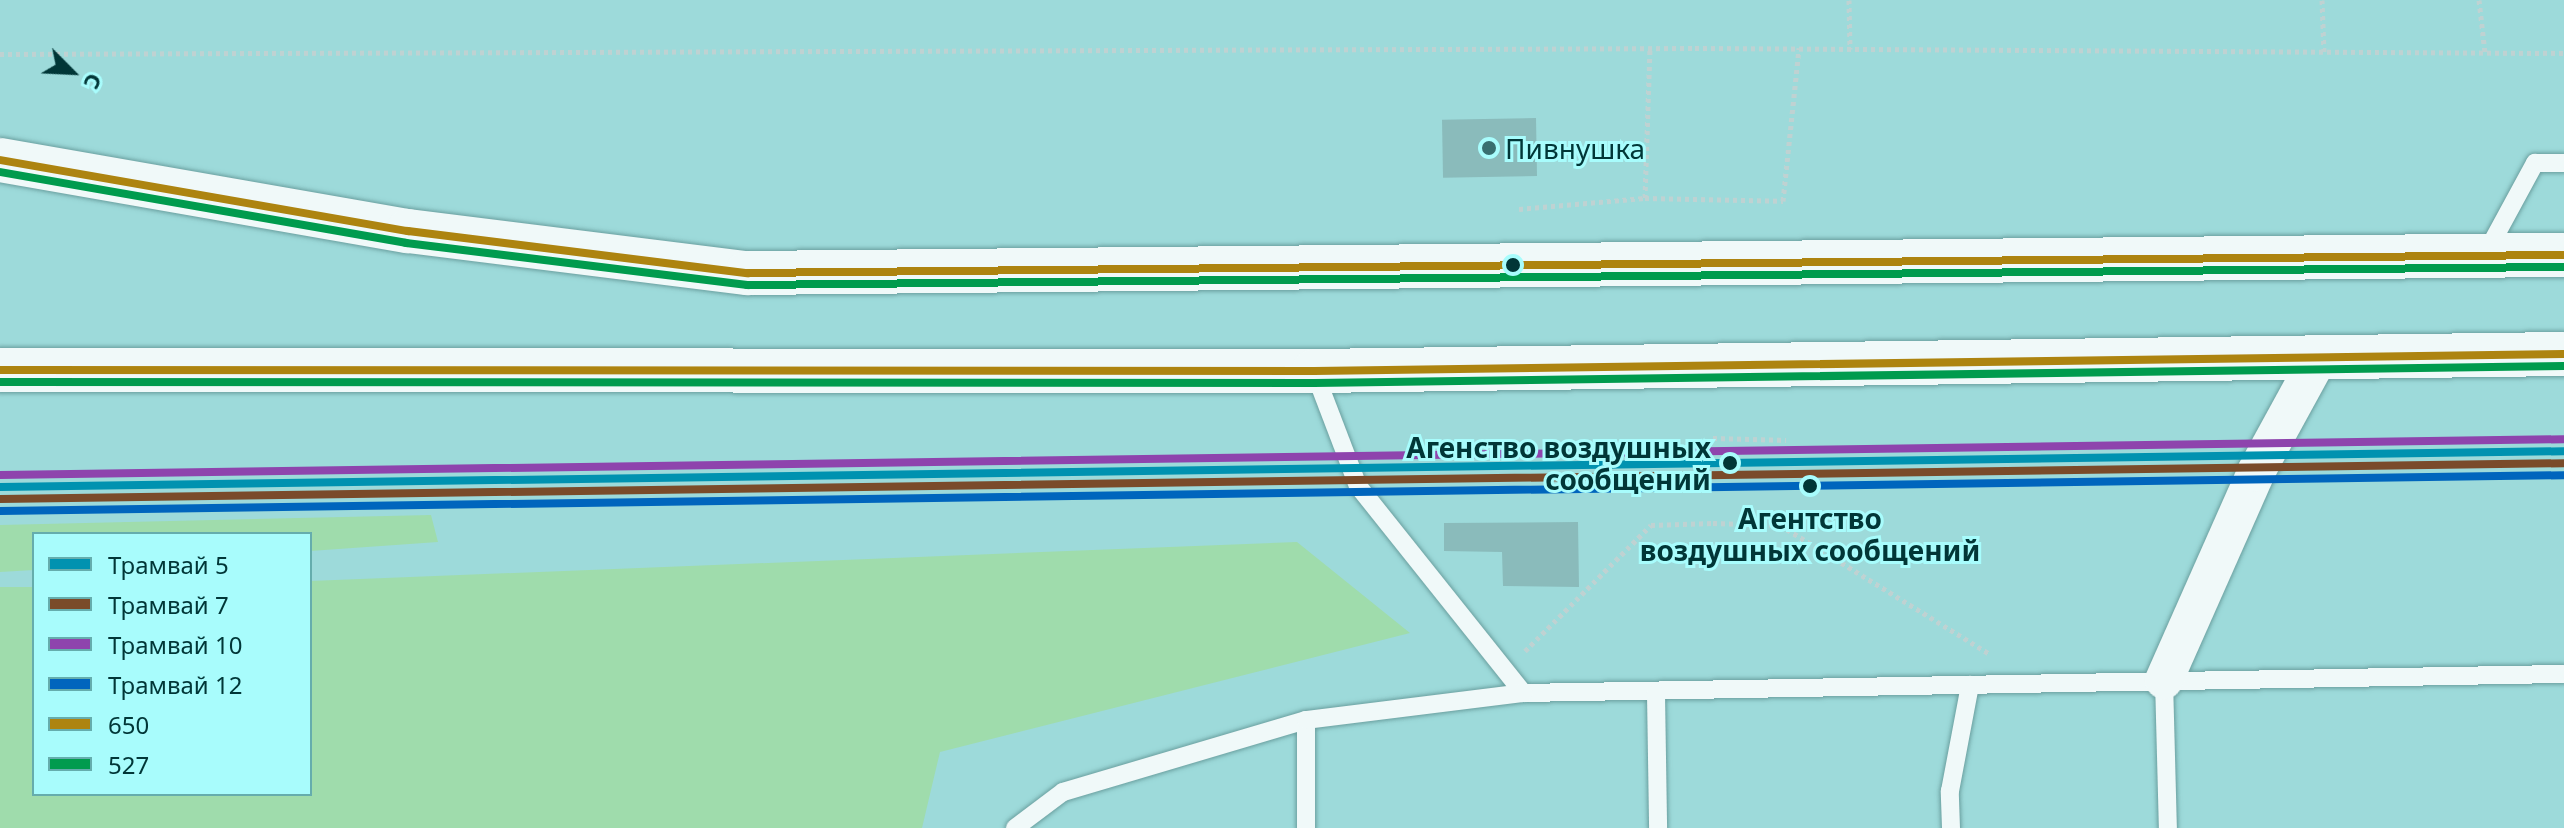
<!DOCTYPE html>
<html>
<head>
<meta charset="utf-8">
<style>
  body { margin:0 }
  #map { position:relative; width:2564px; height:828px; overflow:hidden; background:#9ddada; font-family:"Noto Sans",sans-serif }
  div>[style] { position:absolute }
  .green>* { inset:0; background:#9fdcac }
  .building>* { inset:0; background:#8abbbb; transform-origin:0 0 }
  .path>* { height:5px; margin-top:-2.5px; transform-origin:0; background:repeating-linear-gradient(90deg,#bfd2d2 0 4px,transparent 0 8px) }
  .roads { filter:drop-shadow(0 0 2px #6a9f9f) drop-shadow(0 0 2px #6a9f9f) }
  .lane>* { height:18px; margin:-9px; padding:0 9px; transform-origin:9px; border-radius:9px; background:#f0f9f9 }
  .street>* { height:38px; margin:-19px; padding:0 19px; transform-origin:19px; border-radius:19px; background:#f0f9f9 }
  .highway>* { height:44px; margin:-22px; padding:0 22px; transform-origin:22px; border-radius:22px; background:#f0f9f9 }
  .bus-1>* { height:8px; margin:-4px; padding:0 4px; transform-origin:4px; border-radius:4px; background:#ad8410 }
  .bus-2>* { height:8px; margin:-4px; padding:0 4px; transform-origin:4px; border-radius:4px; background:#009b4e }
  .tram-1>* { height:8px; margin:-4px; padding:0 4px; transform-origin:4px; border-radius:4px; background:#0092b0 }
  .tram-2>* { height:8px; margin:-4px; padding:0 4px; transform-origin:4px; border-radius:4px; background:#7a4b2a }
  .tram-3>* { height:8px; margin:-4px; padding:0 4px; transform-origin:4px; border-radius:4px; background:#8e44ad }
  .tram-4>* { height:8px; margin:-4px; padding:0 4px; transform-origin:4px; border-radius:4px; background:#0065bd }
  .dots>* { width:22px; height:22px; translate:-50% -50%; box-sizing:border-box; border:4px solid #a8fcfc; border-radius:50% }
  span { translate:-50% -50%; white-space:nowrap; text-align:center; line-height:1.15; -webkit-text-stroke:6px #a8fcfc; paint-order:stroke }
  .poi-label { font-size:28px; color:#013637 }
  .left { translate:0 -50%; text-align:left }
  .stop-label { font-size:28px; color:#013637; font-weight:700 }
  .right { translate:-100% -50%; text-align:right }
  .legend { position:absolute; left:32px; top:532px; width:280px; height:264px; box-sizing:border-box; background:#a8fcfc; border:2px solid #65adad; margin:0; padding:10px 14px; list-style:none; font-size:24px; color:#013637 }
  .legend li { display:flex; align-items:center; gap:16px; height:40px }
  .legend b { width:40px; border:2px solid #65adad }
  .north { position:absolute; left:32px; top:32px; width:80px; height:80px; -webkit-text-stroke:6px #a8fcfc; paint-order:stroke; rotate:114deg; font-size:22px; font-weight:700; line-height:32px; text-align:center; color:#013637 }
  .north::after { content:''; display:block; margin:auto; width:28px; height:36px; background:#013637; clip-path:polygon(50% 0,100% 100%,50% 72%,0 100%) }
</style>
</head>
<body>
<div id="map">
  <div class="green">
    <div style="clip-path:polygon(431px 515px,438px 542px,310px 551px,310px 534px,34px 534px,34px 570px,0 572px,0 525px)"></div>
    <div style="clip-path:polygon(1297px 542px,1410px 633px,940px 752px,922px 828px,0 828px,0 587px,34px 587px,34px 794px,310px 794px,310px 581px)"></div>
  </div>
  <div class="building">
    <div style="left:1536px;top:118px;width:58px;height:94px;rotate:89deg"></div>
    <div style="clip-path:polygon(1578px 522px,1579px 587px,1503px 586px,1502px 552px,1444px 551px,1444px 523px)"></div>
  </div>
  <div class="path">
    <div style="left:1849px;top:0;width:49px;rotate:88.8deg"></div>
    <div style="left:2322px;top:0;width:52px;rotate:87.8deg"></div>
    <div style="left:2479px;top:0;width:53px;rotate:83.5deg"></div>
    <div style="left:0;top:54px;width:1695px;rotate:-0.2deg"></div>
    <div style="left:1695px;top:48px;width:869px;rotate:0.33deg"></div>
    <div style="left:1645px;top:198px;width:150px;rotate:-88.1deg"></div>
    <div style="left:1519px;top:209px;width:126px;rotate:-5deg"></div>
    <div style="left:1645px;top:198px;width:138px;rotate:1.2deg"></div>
    <div style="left:1783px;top:201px;width:154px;rotate:-84deg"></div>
    <div style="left:1713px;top:438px;width:73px;rotate:1.6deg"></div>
    <div style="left:1525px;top:651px;width:178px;rotate:-45deg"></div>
    <div style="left:1651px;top:525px;width:62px;rotate:-1.8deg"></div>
    <div style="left:1713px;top:523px;width:67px;rotate:1.7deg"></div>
    <div style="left:1780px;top:525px;width:246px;rotate:31.6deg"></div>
  </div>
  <div class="roads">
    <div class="lane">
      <div style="left:2485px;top:255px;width:105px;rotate:-61.5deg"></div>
      <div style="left:2535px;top:163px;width:29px"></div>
      <div style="left:1314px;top:371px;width:123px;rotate:69.1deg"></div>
      <div style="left:1358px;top:486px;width:265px;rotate:51.4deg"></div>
      <div style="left:1523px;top:693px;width:1041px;rotate:-1.05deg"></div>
      <div style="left:2164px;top:680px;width:148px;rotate:88.5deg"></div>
      <div style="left:1656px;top:694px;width:134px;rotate:89.1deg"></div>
      <div style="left:1015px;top:828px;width:60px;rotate:-36.9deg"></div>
      <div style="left:1063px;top:792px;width:253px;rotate:-16.5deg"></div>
      <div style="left:1306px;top:828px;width:108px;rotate:-90deg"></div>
      <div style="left:1306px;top:720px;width:219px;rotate:-7.1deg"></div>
      <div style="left:1951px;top:828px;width:37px;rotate:-92deg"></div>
      <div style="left:1950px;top:791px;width:108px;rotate:-79.3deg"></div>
    </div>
    <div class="street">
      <div style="left:2164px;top:680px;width:227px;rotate:-66.1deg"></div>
      <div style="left:2256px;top:472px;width:131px;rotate:-61.3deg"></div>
    </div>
    <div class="highway">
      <div style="left:0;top:160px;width:414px;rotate:9.9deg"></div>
      <div style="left:408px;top:231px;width:342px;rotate:7.1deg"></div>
      <div style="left:747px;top:273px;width:1817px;rotate:-0.57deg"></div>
      <div style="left:0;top:370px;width:1314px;rotate:0.04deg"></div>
      <div style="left:1314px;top:371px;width:1250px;rotate:-0.78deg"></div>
    </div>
  </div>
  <div class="bus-1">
    <div style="left:0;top:160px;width:414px;rotate:9.9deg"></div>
    <div style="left:408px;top:231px;width:342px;rotate:7.1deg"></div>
    <div style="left:747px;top:273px;width:1817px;rotate:-0.57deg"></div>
    <div style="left:0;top:370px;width:1314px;rotate:0.04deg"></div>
    <div style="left:1314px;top:371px;width:1250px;rotate:-0.78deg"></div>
  </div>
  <div class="bus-2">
    <div style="left:0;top:172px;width:412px;rotate:9.9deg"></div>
    <div style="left:406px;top:243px;width:344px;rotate:7deg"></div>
    <div style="left:747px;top:285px;width:1817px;rotate:-0.57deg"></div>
    <div style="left:0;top:382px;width:1314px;rotate:0.04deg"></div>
    <div style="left:1314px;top:383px;width:1250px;rotate:-0.78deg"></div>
  </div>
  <div class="tram-1">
    <div style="left:0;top:487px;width:2564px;rotate:-0.8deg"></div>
  </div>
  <div class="tram-2">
    <div style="left:0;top:499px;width:2564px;rotate:-0.8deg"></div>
  </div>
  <div class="tram-3">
    <div style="left:0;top:475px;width:2564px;rotate:-0.8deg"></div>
  </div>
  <div class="tram-4">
    <div style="left:0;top:511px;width:2564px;rotate:-0.8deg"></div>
  </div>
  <div class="dots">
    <div style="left:1489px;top:148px;background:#386f70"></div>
    <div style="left:1513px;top:265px;background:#013637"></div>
    <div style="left:1730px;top:463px;background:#013637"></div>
    <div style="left:1810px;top:486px;background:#013637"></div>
  </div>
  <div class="poi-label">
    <span class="left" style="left:1505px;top:148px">Пивнушка</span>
  </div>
  <div class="stop-label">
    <span class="right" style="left:1711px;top:463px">Агенство воздушных<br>сообщений</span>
    <span style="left:1810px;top:534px">Агентство<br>воздушных сообщений</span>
  </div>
  <ul class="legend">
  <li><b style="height:10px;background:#0092b0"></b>Трамвай 5</li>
  <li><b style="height:10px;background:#7a4b2a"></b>Трамвай 7</li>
  <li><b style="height:10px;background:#8e44ad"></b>Трамвай 10</li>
  <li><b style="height:10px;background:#0065bd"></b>Трамвай 12</li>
  <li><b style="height:10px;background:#ad8410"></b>650</li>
  <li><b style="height:10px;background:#009b4e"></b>527</li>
  </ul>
  <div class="north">С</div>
</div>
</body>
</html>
